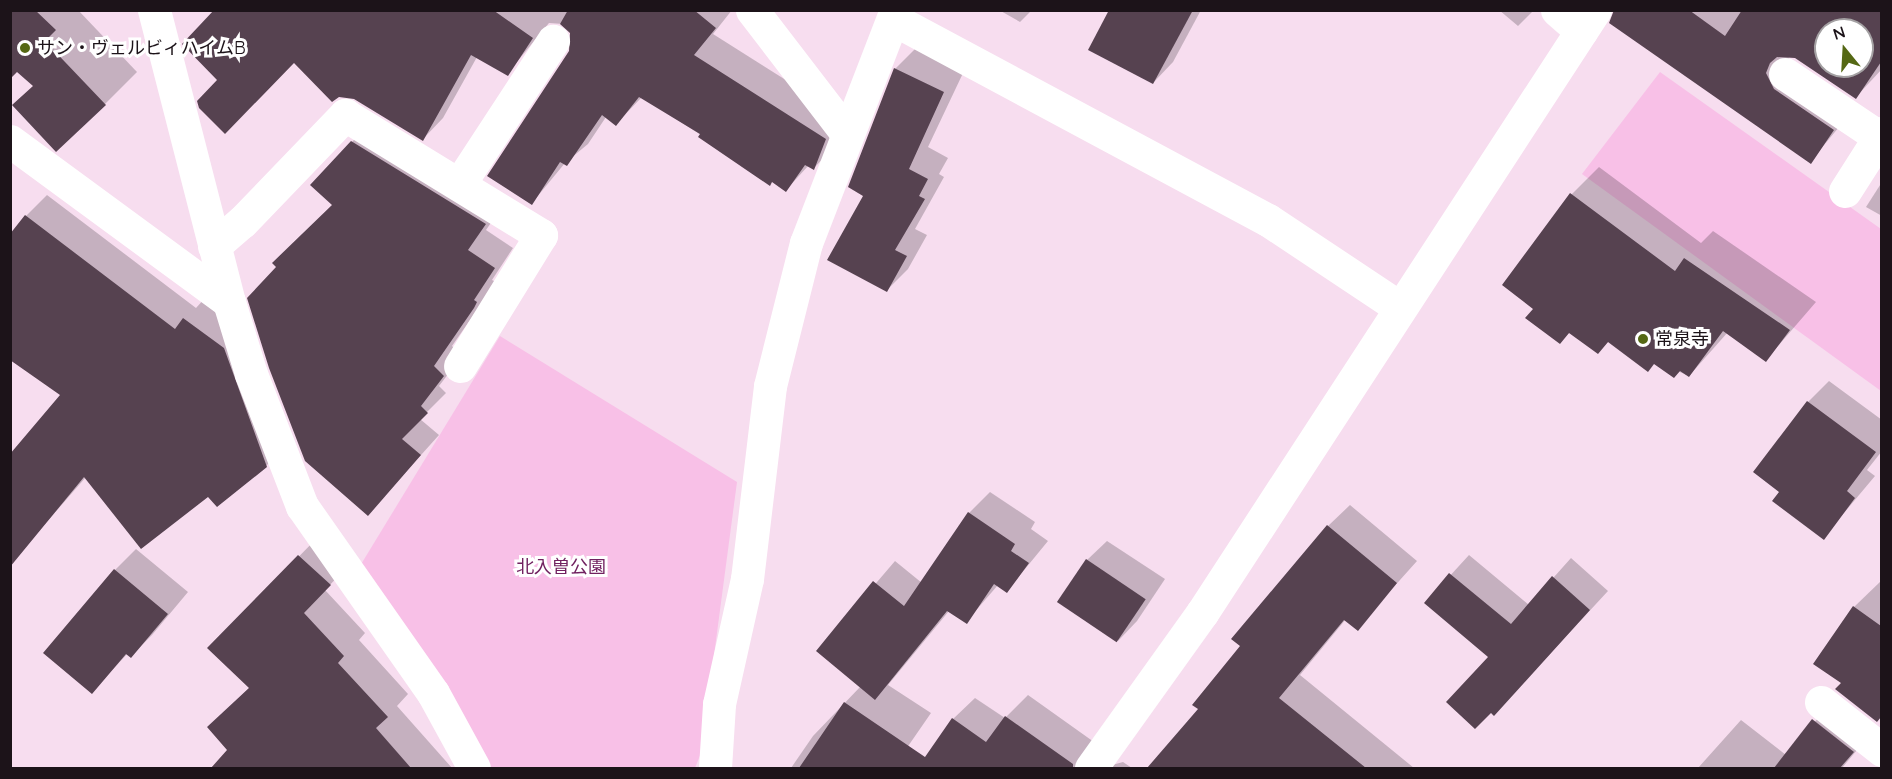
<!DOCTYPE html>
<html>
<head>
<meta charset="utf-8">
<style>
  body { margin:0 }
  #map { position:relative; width:1892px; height:779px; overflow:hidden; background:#f7ddef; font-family:Quicksand,"Noto Sans JP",sans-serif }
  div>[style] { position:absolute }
  .green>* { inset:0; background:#f8c0e7 }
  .shadow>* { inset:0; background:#0003 }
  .building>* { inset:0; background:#564250; transform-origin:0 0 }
  .minor>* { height:33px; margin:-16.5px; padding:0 16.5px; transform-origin:16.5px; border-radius:16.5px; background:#fff }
  .dots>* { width:16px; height:16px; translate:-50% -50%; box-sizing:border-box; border:3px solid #fff; border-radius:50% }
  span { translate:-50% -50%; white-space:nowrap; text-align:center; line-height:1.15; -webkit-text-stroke:6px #fff; paint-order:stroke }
  .poi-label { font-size:18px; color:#1c1319 }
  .left { translate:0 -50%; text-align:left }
  .park-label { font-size:18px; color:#712160 }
  .frame { position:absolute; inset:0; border:12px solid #1c1319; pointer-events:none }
  .north { position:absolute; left:1814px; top:18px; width:60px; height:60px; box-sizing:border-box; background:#fff; border:2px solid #a4a1a3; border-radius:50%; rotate:342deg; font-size:16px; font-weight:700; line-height:24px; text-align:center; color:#1c1319 }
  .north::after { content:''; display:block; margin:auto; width:21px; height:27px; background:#556814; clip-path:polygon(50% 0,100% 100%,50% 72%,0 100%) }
</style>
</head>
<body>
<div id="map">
  <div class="green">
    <div style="clip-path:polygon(1660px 72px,1881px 229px,1881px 391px,1582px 174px)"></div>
    <div style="clip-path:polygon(500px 336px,737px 482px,701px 753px,695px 768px,489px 768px,360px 566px)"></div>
  </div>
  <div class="shadow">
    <div style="clip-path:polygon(10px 10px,78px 10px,137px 72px,105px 104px,34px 85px)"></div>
    <div style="clip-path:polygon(214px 10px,732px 10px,713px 34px,846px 118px,834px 147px,814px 168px,809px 165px,786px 190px,642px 97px,616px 124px,606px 117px,588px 144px,565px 163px,532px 203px,570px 52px,571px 33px,563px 24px,549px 23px,507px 74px,477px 57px,443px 118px,423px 139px,294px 61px,219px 80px)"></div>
    <div style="clip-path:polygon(999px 10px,1032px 10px,1020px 22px)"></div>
    <div style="clip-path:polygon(1111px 10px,1201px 10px,1173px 62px,1153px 83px)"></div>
    <div style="clip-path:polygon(1499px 10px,1534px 10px,1518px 26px)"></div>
    <div style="clip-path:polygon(evenodd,1614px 10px,1882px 10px,1882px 69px,1856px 97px,1795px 57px,1788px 56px,1794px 69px,1854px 109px,1810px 162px,1614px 10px,1826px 30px,1862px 30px,1862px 66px,1826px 66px,1826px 30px)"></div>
    <div style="clip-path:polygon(916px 48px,964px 71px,928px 147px,948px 158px,939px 174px,944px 177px,915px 229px,927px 235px,908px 269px,887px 290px,895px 69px)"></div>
    <div style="clip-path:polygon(371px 122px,504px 204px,486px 230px,513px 248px,492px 280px,496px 282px,493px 287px,452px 346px,462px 356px,439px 386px,446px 393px,420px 419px,439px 435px,368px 514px,334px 205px,352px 142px)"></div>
    <div style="clip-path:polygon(1599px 167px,1701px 243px,1713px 231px,1816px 302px,1766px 360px,1728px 332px,1689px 376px,1609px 341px,1598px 352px,1570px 332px,1560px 342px,1535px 308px,1504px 285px,1572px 194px)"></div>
    <div style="clip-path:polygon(1882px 182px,1882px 216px,1866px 207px)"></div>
    <div style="clip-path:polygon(47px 195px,196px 308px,205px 298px,244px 328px,287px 445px,266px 466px,208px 495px,86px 477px,10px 564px,62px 395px,26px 216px)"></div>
    <div style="clip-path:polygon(1829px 381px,1882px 420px,1882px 451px,1867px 470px,1875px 476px,1823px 538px,1781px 492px,1755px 472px,1808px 402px)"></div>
    <div style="clip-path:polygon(990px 492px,1035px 522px,1031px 529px,1048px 541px,1007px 591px,998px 585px,966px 622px,949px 611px,888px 685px,931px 713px,893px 768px,791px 768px,813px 736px,861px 686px,818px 651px,895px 561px,922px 583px,969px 513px)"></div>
    <div style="clip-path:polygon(1350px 505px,1417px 561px,1357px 628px,1346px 619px,1300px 675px,1414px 768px,1296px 768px,1264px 744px,1245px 768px,1149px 768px,1200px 709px,1328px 526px)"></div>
    <div style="clip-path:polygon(321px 534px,352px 562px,325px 590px,365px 633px,359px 640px,408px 694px,397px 706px,452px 768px,213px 768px,229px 750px,209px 727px,250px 687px,209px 648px)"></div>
    <div style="clip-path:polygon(1107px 541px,1165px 579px,1137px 621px,1118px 641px,1087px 560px)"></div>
    <div style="clip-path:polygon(136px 549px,188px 592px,152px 635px,131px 656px,128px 653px,92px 692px,115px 570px)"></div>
    <div style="clip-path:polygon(1469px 555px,1529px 605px,1571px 558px,1608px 591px,1494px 714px,1490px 657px,1426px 602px)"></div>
    <div style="clip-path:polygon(1882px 580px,1882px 716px,1877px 720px,1843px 682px,1854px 607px)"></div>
    <div style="clip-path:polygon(1028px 695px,1094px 742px,1112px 765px,1123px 762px,1132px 768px,919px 768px,953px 719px,975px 698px,1005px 718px)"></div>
    <div style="clip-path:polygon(1833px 701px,1872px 732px,1842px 768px,1698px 768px,1741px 720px,1786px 755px)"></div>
  </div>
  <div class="building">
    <div style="clip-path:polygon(10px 10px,35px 10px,56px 30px,45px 41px,106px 105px,56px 152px,12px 105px,33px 86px,17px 72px,10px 79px)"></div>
    <div style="clip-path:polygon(214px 10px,493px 10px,533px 38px,508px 76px,471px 55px,423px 141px,354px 99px,339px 97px,332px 102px,294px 63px,225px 134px,199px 108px,197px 101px,217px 80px,182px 44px)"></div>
    <div style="clip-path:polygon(568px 10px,694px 10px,716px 28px,694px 55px,826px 139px,814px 170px,805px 165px,786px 192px,772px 182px,770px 186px,698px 137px,700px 134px,639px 97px,616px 126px,602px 115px,567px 166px,560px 162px,532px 205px,487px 176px,569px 51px,570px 33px,560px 24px)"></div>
    <div style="clip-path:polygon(1109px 10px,1193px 10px,1153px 84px,1088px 50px)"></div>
    <div style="clip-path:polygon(evenodd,1614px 10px,1689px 10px,1725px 36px,1742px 10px,1881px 10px,1881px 62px,1856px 99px,1795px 58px,1777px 57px,1770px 63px,1766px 73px,1774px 89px,1834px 130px,1811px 164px,1609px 23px,1614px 10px,1826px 30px,1862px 30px,1862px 66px,1826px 66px,1826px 30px)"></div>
    <div style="clip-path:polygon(894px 68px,944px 92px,909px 169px,928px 179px,919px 196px,925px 199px,895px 250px,907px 256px,887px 292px,827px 260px,863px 196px,848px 187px)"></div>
    <div style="clip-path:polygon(351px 141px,486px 224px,468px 250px,495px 268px,474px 300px,477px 302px,474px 308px,434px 366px,444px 376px,421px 406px,428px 413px,402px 439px,421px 455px,368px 516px,305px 461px,269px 368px,247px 298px,276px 267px,272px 263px,332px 205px,310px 185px)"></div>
    <div style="clip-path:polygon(1570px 193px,1675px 271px,1684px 258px,1790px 330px,1766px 362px,1723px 331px,1689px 377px,1680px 371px,1674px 378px,1654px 364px,1648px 372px,1608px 342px,1598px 354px,1569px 333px,1560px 344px,1525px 318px,1533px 309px,1502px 285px)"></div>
    <div style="clip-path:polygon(25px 215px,175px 329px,183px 318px,224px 348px,267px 467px,217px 507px,208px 497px,141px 549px,84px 477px,10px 567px,10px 454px,60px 395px,10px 360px,10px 234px)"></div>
    <div style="clip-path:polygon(1807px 401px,1876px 452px,1847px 491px,1855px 498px,1824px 540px,1772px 501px,1779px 492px,1753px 472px)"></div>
    <div style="clip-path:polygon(968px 512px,1015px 544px,1011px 551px,1029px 563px,1007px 593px,994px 584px,967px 624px,947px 611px,875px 700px,816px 651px,873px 581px,904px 606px)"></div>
    <div style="clip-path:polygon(1327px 525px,1397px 583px,1358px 631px,1344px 620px,1279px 698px,1366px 768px,1147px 768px,1198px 709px,1192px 705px,1240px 646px,1231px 639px)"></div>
    <div style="clip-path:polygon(298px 555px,331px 585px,304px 613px,344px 656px,338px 663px,388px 717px,376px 728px,411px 768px,211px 768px,227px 750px,207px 727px,249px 688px,207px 648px)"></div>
    <div style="left:1086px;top:559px;width:72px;height:52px;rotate:34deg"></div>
    <div style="clip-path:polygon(114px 569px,168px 614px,131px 658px,126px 654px,92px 694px,43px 653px)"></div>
    <div style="clip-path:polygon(1449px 573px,1511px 624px,1552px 576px,1590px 610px,1494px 716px,1491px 713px,1475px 729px,1446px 702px,1488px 657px,1424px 603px)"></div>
    <div style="clip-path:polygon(1853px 606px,1881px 626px,1881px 717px,1877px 722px,1835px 689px,1841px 683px,1813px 664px)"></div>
    <div style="clip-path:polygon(844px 702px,925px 757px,952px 718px,986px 742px,1005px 716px,1073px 764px,1073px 768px,799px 768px)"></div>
    <div style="clip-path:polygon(1812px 719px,1854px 752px,1840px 768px,1774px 768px)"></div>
  </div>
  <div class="minor">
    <div style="left:154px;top:10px;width:301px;rotate:75.6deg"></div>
    <div style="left:229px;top:302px;width:75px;rotate:73deg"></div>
    <div style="left:251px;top:374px;width:142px;rotate:68.9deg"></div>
    <div style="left:302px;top:506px;width:228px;rotate:55deg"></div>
    <div style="left:433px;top:693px;width:85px;rotate:61.3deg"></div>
    <div style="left:752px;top:10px;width:156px;rotate:52.5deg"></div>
    <div style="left:1557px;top:10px;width:32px;rotate:41deg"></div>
    <div style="left:893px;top:19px;width:425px;rotate:28.2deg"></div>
    <div style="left:1268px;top:220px;width:157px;rotate:33.6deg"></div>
    <div style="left:1785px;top:74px;width:113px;rotate:33.8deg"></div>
    <div style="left:10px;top:141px;width:272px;rotate:36.3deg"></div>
    <div style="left:460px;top:183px;width:170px;rotate:-56.8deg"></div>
    <div style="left:1845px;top:191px;width:69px;rotate:-57.5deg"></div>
    <div style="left:214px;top:246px;width:37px;rotate:-41deg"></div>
    <div style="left:242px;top:222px;width:149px;rotate:-46.1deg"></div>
    <div style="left:345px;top:115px;width:230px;rotate:31.5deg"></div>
    <div style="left:541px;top:235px;width:154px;rotate:121.7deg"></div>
    <div style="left:1821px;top:702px;width:78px;rotate:38.2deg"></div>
    <div style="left:715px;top:768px;width:64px;rotate:-86.4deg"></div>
    <div style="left:719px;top:704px;width:128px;rotate:-77.4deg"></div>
    <div style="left:747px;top:579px;width:194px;rotate:-83.2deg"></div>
    <div style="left:770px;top:386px;width:147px;rotate:-75.9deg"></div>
    <div style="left:806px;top:243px;width:250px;rotate:-68.9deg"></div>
    <div style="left:1091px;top:768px;width:191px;rotate:-54.4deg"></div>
    <div style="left:1202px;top:613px;width:720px;rotate:-56.91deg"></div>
  </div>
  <div class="dots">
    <div style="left:25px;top:48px;background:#556814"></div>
    <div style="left:1643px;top:339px;background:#556814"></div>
  </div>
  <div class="poi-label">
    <span class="left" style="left:37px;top:48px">サン・ヴェルビィハイムB</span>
    <span class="left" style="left:1655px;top:339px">常泉寺</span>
  </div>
  <div class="park-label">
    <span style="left:561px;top:567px">北入曽公園</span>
  </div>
  <div class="frame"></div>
  <div class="north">N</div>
</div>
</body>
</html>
